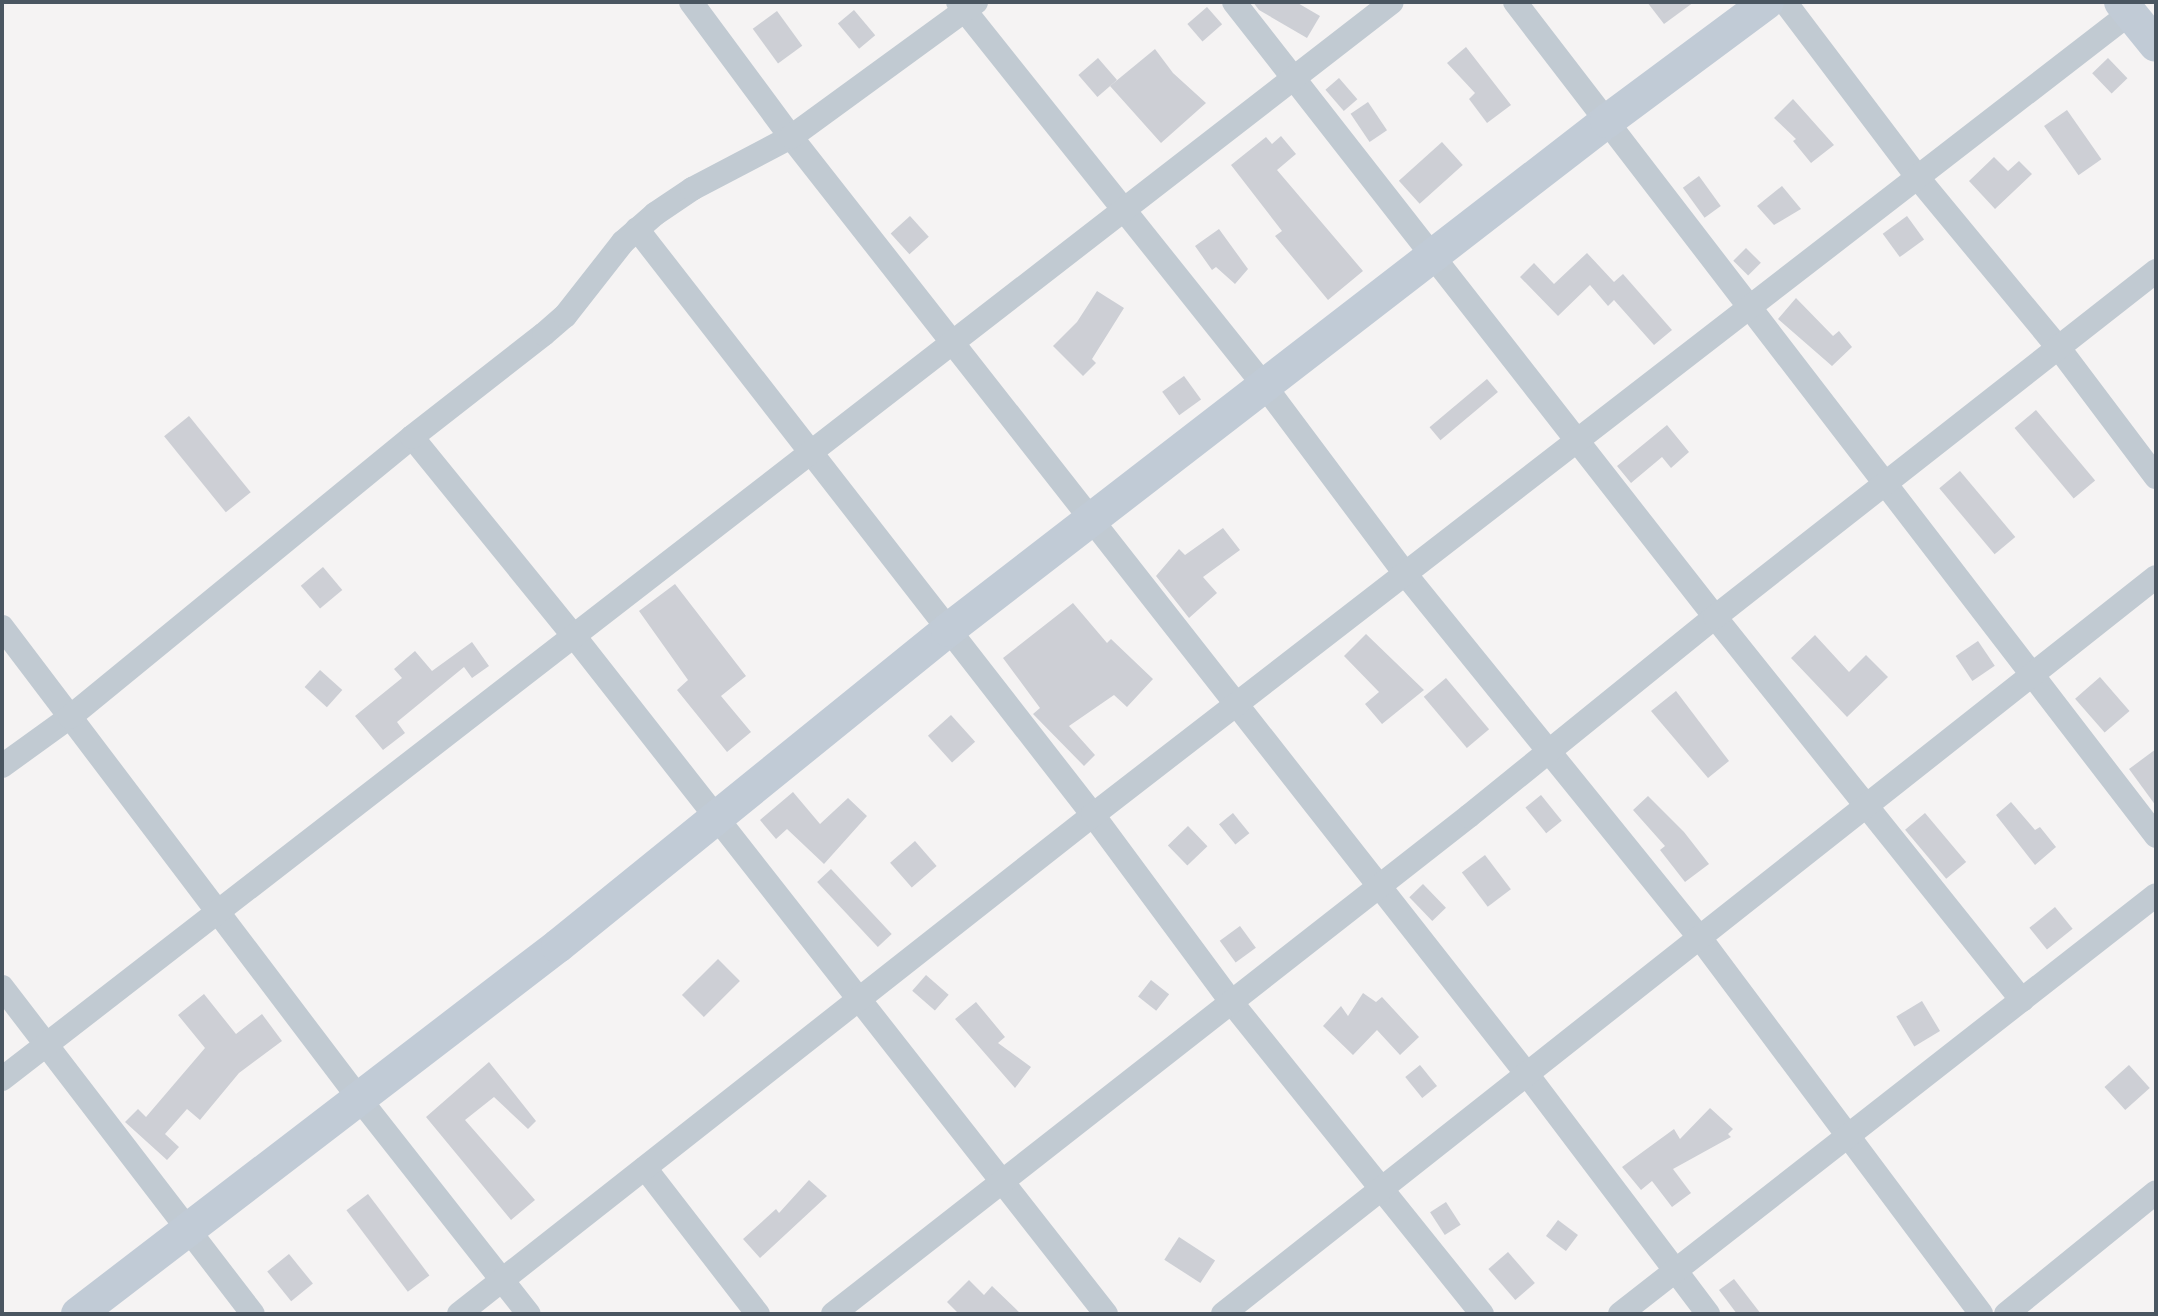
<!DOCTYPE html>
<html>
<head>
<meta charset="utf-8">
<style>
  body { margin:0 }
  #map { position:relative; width:2158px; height:1316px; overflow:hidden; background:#f5f3f3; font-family:"Varela Round",sans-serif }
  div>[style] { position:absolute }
  .building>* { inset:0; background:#cdcfd5; transform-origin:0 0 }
  .street>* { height:24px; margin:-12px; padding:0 12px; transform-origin:12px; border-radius:12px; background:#c1cad2 }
  .secondary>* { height:34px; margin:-17px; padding:0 17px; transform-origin:17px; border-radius:17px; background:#c1cbd6 }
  span { translate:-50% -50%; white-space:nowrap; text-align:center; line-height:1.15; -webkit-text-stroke:6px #fff; paint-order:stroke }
  .frame { position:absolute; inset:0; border:4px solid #4a5661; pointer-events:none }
</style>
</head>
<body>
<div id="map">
  <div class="building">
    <div style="clip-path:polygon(1253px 2px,1296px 2px,1320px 16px,1307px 38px,1259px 10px)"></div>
    <div style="clip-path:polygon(1647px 2px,1694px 2px,1664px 24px)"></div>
    <div style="left:1207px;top:7px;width:23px;height:26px;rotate:49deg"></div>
    <div style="left:854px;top:10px;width:33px;height:21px;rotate:50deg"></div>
    <div style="left:777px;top:11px;width:43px;height:30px;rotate:54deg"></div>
    <div style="clip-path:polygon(1466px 47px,1511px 105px,1487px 123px,1469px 99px,1475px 93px,1447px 63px)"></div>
    <div style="clip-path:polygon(1155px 49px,1173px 73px,1206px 103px,1161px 143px,1110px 86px)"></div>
    <div style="left:1098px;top:58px;width:29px;height:26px;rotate:49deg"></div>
    <div style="left:2108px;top:58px;width:28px;height:22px;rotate:46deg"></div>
    <div style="left:1339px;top:78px;width:28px;height:18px;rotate:49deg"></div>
    <div style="clip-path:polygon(1793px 99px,1834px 145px,1811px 163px,1793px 141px,1796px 139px,1774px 118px)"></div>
    <div style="left:1368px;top:102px;width:34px;height:21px;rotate:56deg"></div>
    <div style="left:2067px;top:110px;width:60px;height:28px;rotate:55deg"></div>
    <div style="clip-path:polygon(1281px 136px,1296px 154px,1277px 170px,1363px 271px,1328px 300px,1275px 236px,1282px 231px,1231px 165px,1266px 137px,1272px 144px)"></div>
    <div style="left:1442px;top:142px;width:31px;height:58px;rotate:48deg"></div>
    <div style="clip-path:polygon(1994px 157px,2008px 171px,2019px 161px,2032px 174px,1995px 209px,1969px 181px)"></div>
    <div style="left:1699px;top:176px;width:37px;height:20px;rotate:54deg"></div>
    <div style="clip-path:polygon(1782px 186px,1801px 209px,1774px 225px,1757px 206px)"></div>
    <div style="left:910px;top:216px;width:28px;height:26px;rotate:48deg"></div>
    <div style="left:1907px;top:216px;width:29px;height:30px;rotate:54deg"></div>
    <div style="clip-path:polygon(1219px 229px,1248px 269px,1235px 284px,1216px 267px,1212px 270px,1195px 246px)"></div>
    <div style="left:1746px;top:248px;width:21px;height:18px;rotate:45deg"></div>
    <div style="clip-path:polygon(1587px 253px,1614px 282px,1623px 274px,1672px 330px,1654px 345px,1614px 300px,1608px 306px,1590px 285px,1558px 316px,1520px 277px,1534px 263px,1554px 284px)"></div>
    <div style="clip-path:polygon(1097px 291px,1124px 308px,1092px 359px,1096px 363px,1083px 376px,1053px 346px,1077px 322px)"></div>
    <div style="clip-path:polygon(1796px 298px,1833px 336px,1839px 331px,1852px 347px,1832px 366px,1778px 319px)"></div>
    <div style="left:1184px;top:376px;width:29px;height:27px;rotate:54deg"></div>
    <div style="left:1487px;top:379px;width:17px;height:75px;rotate:50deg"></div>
    <div style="left:2036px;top:410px;width:92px;height:28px;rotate:50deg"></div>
    <div style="left:189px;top:416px;width:98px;height:32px;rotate:51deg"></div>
    <div style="clip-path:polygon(1667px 425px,1689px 452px,1671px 468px,1662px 457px,1631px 483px,1617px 466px)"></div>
    <div style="left:1960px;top:471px;width:86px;height:27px;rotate:50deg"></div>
    <div style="clip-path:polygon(1223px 528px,1240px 550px,1203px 577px,1217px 593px,1189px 618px,1156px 576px,1179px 549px,1185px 555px)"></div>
    <div style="left:323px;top:567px;width:30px;height:29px;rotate:50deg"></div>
    <div style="clip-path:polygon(675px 584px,746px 676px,721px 696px,751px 732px,727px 752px,677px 690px,688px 680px,639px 611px)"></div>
    <div style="clip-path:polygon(1073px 603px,1107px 643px,1111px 639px,1153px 679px,1127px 707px,1114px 695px,1069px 726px,1095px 755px,1084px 766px,1033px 714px,1040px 708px,1003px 658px)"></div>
    <div style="clip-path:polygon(1366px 634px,1424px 690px,1382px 724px,1365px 704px,1379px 692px,1344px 656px)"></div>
    <div style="clip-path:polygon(1815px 635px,1849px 672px,1866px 655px,1888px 677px,1847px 717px,1791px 658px)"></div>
    <div style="left:1978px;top:641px;width:30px;height:27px;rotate:56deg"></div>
    <div style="clip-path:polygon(472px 642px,489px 666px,472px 678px,464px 667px,397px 722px,405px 733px,383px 750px,355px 716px,402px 678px,394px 669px,415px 651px,432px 671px)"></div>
    <div style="left:320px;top:670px;width:30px;height:23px;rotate:42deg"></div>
    <div style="left:2100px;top:677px;width:45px;height:33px;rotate:49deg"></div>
    <div style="left:1446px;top:678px;width:67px;height:29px;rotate:50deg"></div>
    <div style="clip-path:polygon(1676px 691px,1729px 761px,1708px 778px,1651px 711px)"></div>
    <div style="left:951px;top:715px;width:36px;height:31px;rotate:48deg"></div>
    <div style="clip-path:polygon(2156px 749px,2156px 806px,2129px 769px)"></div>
    <div style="clip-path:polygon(793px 792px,820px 824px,848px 798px,867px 816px,824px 864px,787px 829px,776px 839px,760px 820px)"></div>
    <div style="left:1541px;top:795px;width:33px;height:20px;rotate:51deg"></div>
    <div style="clip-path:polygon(1648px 796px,1684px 832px,1709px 864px,1685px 882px,1660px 850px,1665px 846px,1633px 810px)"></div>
    <div style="clip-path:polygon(2011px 802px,2035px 830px,2040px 827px,2056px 847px,2035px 865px,1996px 815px)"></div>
    <div style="left:1233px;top:813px;width:26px;height:18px;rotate:51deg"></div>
    <div style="left:1925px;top:813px;width:64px;height:26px;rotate:50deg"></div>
    <div style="left:1188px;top:826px;width:28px;height:28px;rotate:46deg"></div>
    <div style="left:915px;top:841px;width:33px;height:33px;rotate:49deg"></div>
    <div style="left:1485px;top:855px;width:43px;height:29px;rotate:53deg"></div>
    <div style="left:831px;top:869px;width:89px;height:19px;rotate:47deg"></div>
    <div style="left:1423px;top:884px;width:33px;height:19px;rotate:46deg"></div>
    <div style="left:2055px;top:907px;width:28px;height:33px;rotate:51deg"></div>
    <div style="left:1240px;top:926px;width:27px;height:25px;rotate:54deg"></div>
    <div style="left:718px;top:959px;width:31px;height:51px;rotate:45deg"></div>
    <div style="left:926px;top:975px;width:30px;height:21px;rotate:41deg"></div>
    <div style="left:1151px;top:980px;width:23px;height:21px;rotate:38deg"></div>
    <div style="clip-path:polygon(1363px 993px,1376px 1002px,1382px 997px,1419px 1037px,1400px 1055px,1377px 1030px,1353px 1055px,1323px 1026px,1341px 1006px,1348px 1016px)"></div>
    <div style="clip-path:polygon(204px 994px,236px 1034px,262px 1014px,282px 1041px,239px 1073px,200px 1120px,187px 1109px,165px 1134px,179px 1147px,167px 1160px,125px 1122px,138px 1109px,146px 1117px,205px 1048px,178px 1015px)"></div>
    <div style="left:1922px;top:1001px;width:35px;height:30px;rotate:59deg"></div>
    <div style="clip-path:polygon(976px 1002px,1005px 1037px,998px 1043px,1031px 1067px,1015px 1088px,955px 1019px)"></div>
    <div style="clip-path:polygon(489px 1062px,536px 1121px,528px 1129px,494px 1097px,465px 1120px,535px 1200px,511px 1220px,426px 1117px)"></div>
    <div style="left:1420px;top:1065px;width:27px;height:19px;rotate:51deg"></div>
    <div style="left:2129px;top:1065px;width:31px;height:33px;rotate:48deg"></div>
    <div style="clip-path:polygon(1710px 1108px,1733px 1129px,1728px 1134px,1731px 1137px,1673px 1169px,1691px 1193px,1672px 1207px,1652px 1181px,1641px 1190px,1622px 1167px,1674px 1129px,1680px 1139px)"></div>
    <div style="clip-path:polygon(809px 1180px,827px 1196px,760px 1258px,743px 1239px,776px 1209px,779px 1213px)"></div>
    <div style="left:368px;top:1194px;width:102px;height:27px;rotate:53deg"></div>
    <div style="left:1446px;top:1202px;width:27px;height:19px;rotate:57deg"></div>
    <div style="left:1558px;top:1220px;width:25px;height:20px;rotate:37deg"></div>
    <div style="left:1179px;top:1237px;width:43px;height:27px;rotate:33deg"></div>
    <div style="left:1508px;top:1252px;width:41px;height:26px;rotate:49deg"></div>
    <div style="left:289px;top:1254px;width:38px;height:28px;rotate:51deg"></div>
    <div style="clip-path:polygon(1734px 1279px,1761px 1314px,1737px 1314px,1719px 1290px)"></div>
    <div style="clip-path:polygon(969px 1280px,984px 1295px,992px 1286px,1021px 1314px,959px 1314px,947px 1302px)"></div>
  </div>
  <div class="street">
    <div style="left:691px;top:2px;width:168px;rotate:53.5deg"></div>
    <div style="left:791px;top:137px;width:1190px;rotate:51.86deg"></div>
    <div style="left:1526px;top:1073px;width:302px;rotate:52.9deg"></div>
    <div style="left:958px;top:2px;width:490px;rotate:51.4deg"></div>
    <div style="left:1264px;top:385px;width:237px;rotate:53.2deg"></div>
    <div style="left:1406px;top:575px;width:467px;rotate:51deg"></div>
    <div style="left:1700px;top:938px;width:469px;rotate:53.2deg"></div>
    <div style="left:1234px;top:2px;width:781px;rotate:51.97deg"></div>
    <div style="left:1715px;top:617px;width:491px;rotate:51.3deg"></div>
    <div style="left:1515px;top:2px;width:1052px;rotate:52.45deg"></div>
    <div style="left:1785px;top:2px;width:221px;rotate:52.9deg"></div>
    <div style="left:1918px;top:178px;width:219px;rotate:50.4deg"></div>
    <div style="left:2058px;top:347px;width:163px;rotate:53deg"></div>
    <div style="left:637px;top:229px;width:743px;rotate:52.11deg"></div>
    <div style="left:1093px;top:815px;width:234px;rotate:53.5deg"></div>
    <div style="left:1232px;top:1003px;width:399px;rotate:51.2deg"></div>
    <div style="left:412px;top:437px;width:257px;rotate:50.9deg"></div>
    <div style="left:574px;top:636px;width:862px;rotate:51.88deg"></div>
    <div style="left:2px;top:627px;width:590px;rotate:52.86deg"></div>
    <div style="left:358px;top:1097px;width:276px;rotate:51.8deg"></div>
    <div style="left:2px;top:766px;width:84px;rotate:-35.8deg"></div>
    <div style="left:70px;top:717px;width:442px;rotate:-39.3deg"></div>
    <div style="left:412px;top:437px;width:167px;rotate:-38deg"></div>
    <div style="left:544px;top:334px;width:28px;rotate:-41deg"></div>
    <div style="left:565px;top:316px;width:94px;rotate:-51.9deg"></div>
    <div style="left:623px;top:242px;width:43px;rotate:-41.2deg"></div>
    <div style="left:655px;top:214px;width:45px;rotate:-34deg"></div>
    <div style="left:692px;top:189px;width:112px;rotate:-27.7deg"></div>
    <div style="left:791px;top:137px;width:229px;rotate:-36.1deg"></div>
    <div style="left:2px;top:987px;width:412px;rotate:52.5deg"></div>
    <div style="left:2px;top:1079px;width:1758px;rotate:-37.77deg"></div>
    <div style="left:645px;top:1168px;width:185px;rotate:52.3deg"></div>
    <div style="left:459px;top:1314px;width:807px;rotate:-38.21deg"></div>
    <div style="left:1093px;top:815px;width:1311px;rotate:-37.72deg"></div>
    <div style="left:833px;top:1314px;width:808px;rotate:-38.06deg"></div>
    <div style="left:1469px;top:816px;width:316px;rotate:-39deg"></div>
    <div style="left:1715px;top:617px;width:561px;rotate:-38.12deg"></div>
    <div style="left:1223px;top:1314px;width:1189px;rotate:-38.31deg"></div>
    <div style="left:1620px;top:1314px;width:680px;rotate:-38.02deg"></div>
    <div style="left:2006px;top:1314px;width:193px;rotate:-39.1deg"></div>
  </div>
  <div class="secondary">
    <div style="left:2121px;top:2px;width:55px;rotate:50.9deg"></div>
    <div style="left:78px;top:1314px;width:605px;rotate:-37.48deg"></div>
    <div style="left:558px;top:946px;width:502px;rotate:-39.02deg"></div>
    <div style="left:948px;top:630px;width:833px;rotate:-37.68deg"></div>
    <div style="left:1607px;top:121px;width:199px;rotate:-36.6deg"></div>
  </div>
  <div class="frame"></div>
</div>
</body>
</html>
